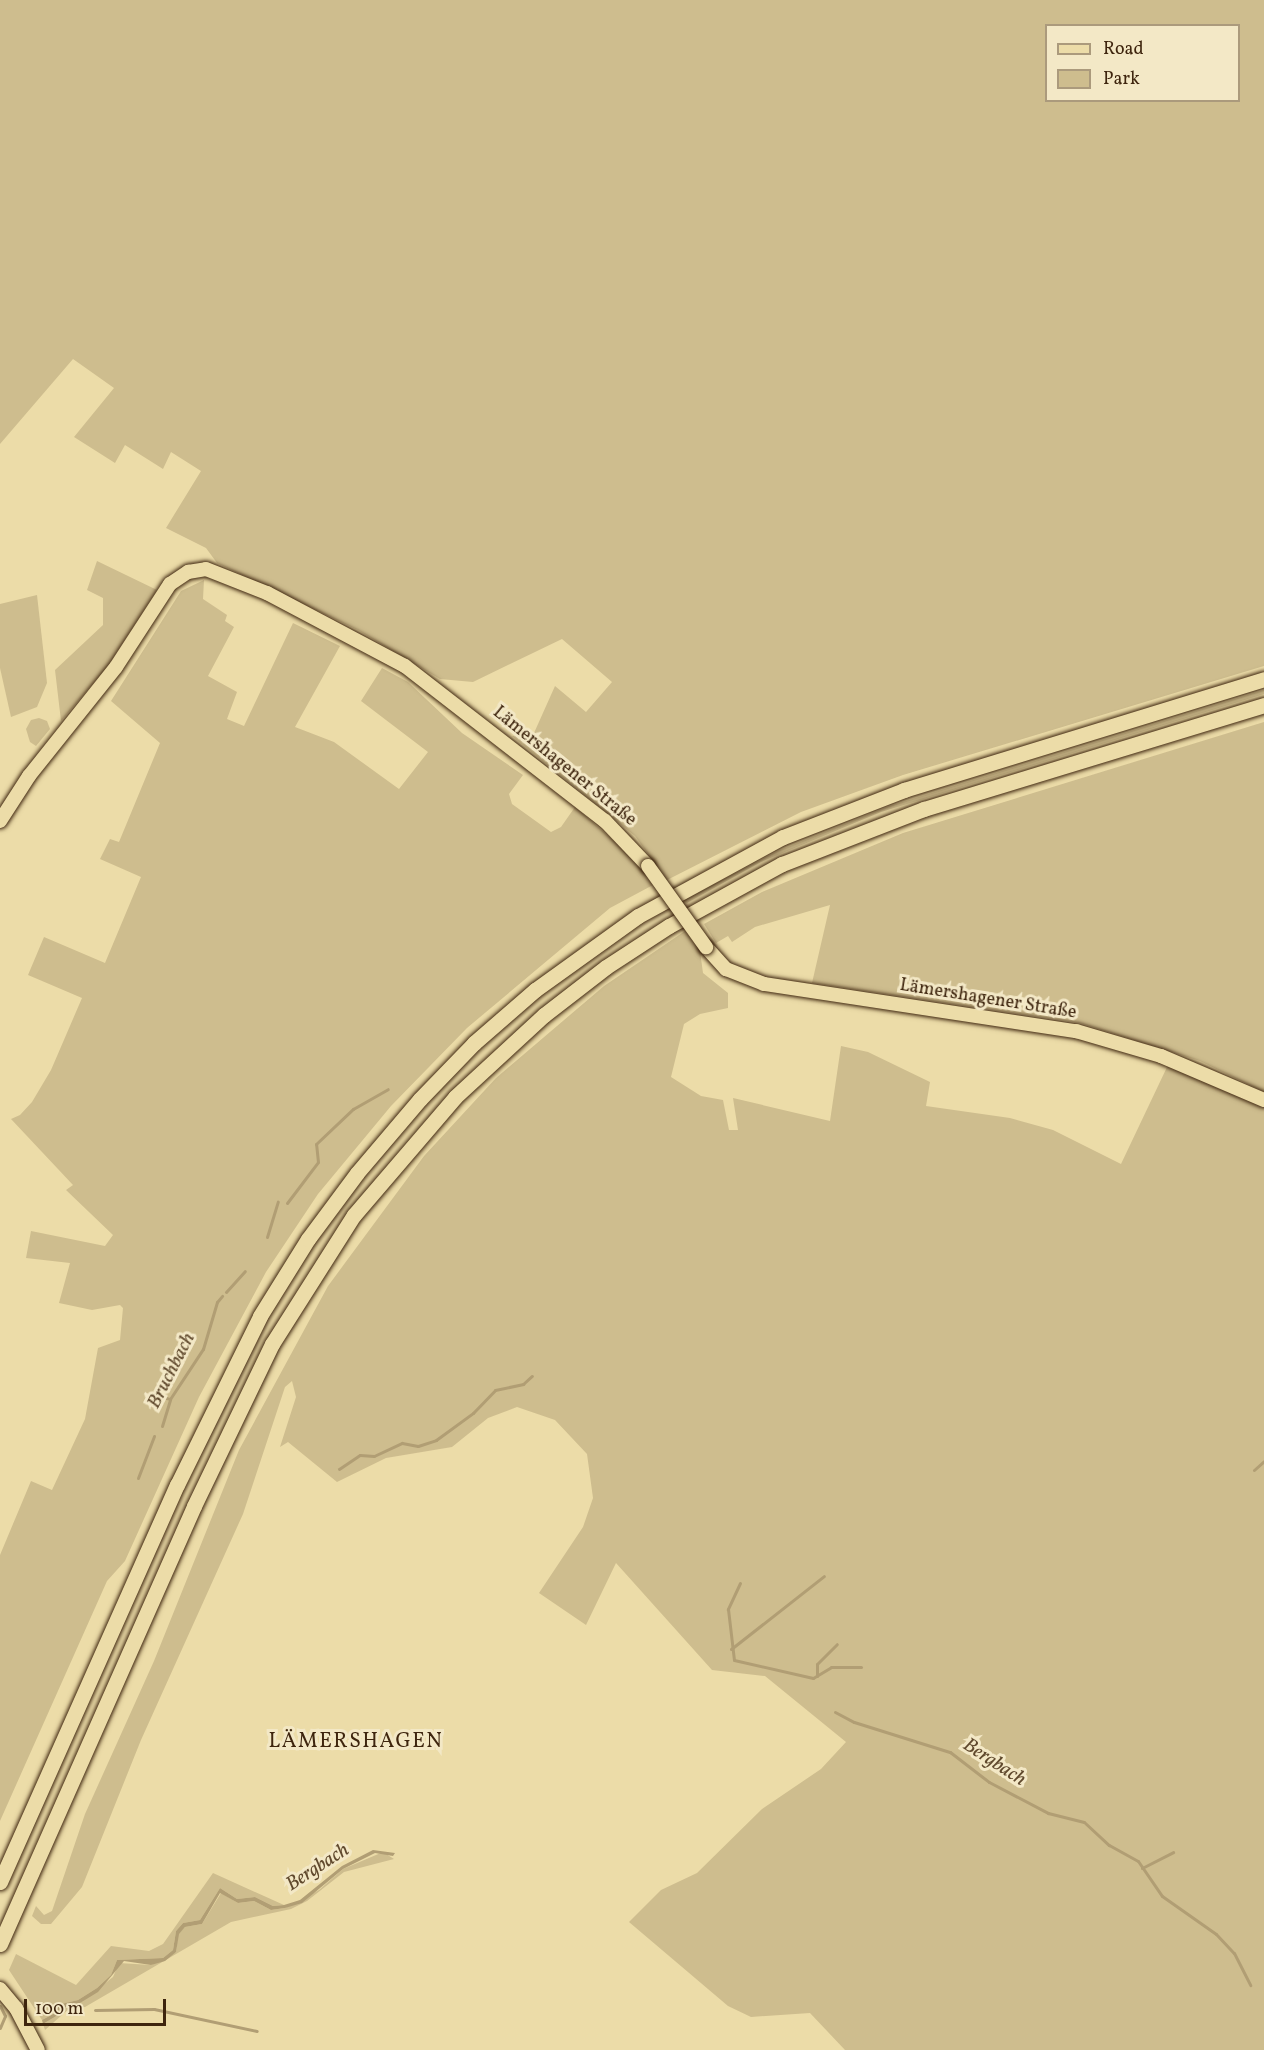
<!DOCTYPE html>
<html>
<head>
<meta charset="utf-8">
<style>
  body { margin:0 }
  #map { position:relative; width:1264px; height:2050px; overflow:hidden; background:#ecdca8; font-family:Vollkorn,serif }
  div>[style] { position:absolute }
  .green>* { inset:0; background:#cebd8e }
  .water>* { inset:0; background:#b19e74 }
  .stream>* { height:3px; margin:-1.5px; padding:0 1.5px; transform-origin:1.5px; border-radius:1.5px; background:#b19e74 }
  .roads { filter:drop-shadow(0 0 2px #3e250e) drop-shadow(0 0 2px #3e250e) }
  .major>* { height:14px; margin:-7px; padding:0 7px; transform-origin:7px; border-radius:7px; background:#ecdca8 }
  .highway>* { height:15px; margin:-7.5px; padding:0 7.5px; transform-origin:7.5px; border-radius:7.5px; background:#ecdca8 }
  .bridges { filter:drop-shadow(0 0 2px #3e250e) drop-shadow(0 0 2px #3e250e) }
  .major-bridge>* { height:14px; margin:-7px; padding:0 7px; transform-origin:7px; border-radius:7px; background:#ecdca8 }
  span { translate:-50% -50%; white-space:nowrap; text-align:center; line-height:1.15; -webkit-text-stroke:6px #f3e8c6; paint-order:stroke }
  .street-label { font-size:18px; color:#3e250e }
  .water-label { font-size:20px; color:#60492d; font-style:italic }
  .quarter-label { font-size:21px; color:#3e250e; letter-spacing:1.5px }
  .legend { position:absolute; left:1045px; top:24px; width:195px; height:78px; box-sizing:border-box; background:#f3e8c6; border:2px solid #ab9a7c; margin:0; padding:8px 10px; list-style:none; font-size:18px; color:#3e250e }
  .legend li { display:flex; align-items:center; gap:12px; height:30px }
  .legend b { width:30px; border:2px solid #ab9a7c }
  .scale { position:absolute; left:24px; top:1999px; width:142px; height:27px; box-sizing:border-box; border:3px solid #3e250e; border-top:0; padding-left:8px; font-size:18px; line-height:21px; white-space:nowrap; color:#3e250e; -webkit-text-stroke:4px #f3e8c6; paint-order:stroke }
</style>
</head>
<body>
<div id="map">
  <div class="green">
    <div style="clip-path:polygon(evenodd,0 0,1264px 0,1264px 666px,903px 775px,801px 812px,667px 880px,635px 836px,512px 736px,534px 733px,555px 686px,586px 712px,612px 682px,562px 639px,473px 682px,440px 679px,358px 630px,217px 563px,206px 548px,166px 528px,201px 471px,171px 452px,163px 469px,125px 445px,115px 463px,74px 437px,114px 388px,73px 359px,0 444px,0 0,1046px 26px,1238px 26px,1238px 100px,1046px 100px,1046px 26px)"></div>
    <div style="clip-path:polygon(97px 561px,157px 590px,107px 667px,61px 721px,55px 670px,103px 625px,103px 598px,87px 590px)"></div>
    <div style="clip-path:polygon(204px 580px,203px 599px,227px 615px,225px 621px,234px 627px,208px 676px,237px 692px,227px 719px,244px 726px,293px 623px,340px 646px,295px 727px,334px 742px,399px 789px,428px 752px,361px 701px,382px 668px,408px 682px,462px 733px,523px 775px,509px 794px,512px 804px,551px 832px,561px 827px,575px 807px,629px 854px,653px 885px,610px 908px,467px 1028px,391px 1106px,318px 1194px,266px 1272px,199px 1397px,125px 1561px,107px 1581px,0 1821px,0 1555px,31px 1481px,52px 1490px,85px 1419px,98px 1348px,120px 1340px,123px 1308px,120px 1305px,92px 1310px,59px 1303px,70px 1263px,26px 1258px,31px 1231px,105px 1246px,113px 1235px,66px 1190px,73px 1185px,11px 1119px,20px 1115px,32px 1102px,51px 1070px,82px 998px,28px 975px,44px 937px,105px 963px,141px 877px,100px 859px,110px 839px,119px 842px,160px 743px,111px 701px,181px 591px)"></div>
    <div style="clip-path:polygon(37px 595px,47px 683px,37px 707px,11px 717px,0 668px,0 604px)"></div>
    <div style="clip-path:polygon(1264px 690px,1264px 694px,881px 812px,761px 862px,687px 903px,684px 900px,778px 851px,890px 806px)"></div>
    <div style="clip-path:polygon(39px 718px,47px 721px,50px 729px,36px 746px,30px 742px,26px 729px,31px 720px)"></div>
    <div style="clip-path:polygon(1264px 722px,1264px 1092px,1200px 1061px,1080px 1023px,812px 983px,830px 905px,755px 927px,732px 942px,728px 936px,716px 943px,704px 924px,762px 892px,903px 833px)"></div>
    <div style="clip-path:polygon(685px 931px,700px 951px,703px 973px,728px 993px,728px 1008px,700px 1014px,684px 1024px,671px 1077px,701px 1096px,723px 1100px,729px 1130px,738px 1130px,733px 1098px,830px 1121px,841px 1046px,868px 1052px,930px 1082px,926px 1106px,1010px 1118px,1053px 1130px,1121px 1164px,1168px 1065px,1264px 1107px,1264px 2050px,845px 2050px,810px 2013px,751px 2017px,728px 2006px,629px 1922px,661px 1890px,697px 1873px,762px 1809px,821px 1769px,846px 1742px,765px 1676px,712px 1670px,616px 1563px,586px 1625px,539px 1593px,583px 1527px,593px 1498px,587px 1454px,555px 1420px,517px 1407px,488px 1418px,452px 1447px,386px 1458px,337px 1482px,288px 1442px,280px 1447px,296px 1397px,292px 1381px,285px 1387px,243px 1514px,141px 1740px,82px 1887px,51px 1924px,41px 1924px,32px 1916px,36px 1906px,44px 1915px,52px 1911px,85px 1814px,154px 1661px,239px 1450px,328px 1286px,424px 1156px,496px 1078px,604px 986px)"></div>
    <div style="clip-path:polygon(383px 1852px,394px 1859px,344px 1872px,307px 1901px,291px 1909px,231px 1922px,85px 2007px,70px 2008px,45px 2030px,43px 2024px,58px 2015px,60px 2009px,80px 2003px,113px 1977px,119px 1963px,151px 1965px,176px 1952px,178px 1934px,185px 1927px,202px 1924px,221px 1893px,238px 1903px,254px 1901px,271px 1910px,285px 1908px,319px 1890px,343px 1869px)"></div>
    <div style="clip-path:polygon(213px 1873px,284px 1905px,273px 1906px,255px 1897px,237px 1899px,220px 1888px,200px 1920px,183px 1923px,176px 1931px,173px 1950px,163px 1958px,117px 1960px,111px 1975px,97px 1988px,78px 2000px,57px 2005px,55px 2013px,42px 2020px,9px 1970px,16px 1954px,76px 1985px,111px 1946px,149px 1951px,163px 1944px)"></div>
  </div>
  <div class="water">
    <div style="clip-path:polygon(373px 1850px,395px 1853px,393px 1856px,375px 1853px,343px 1869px,302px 1903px,285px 1908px,271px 1910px,254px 1901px,238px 1903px,220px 1893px,202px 1924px,185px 1927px,179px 1934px,176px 1952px,165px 1961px,151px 1965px,124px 1961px,98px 1992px,80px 2003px,60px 2009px,58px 2015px,43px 2024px,42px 2020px,55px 2013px,57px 2005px,78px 2000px,97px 1988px,111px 1975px,117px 1960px,163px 1958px,173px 1950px,176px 1931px,183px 1923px,200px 1920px,220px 1888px,237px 1899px,255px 1897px,273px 1906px,284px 1905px,300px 1900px,342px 1866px)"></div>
  </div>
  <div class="stream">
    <div style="left:287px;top:1203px;width:51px;rotate:-52.9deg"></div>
    <div style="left:318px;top:1162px;width:18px;rotate:-96deg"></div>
    <div style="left:316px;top:1144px;width:51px;rotate:-43.4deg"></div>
    <div style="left:353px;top:1109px;width:40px;rotate:-29.7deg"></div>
    <div style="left:267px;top:1237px;width:37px;rotate:-73deg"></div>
    <div style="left:226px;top:1292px;width:28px;rotate:-48deg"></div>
    <div style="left:158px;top:1396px;width:12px;rotate:14deg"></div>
    <div style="left:162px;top:1426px;width:28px;rotate:-73deg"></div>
    <div style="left:170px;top:1399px;width:60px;rotate:-56.6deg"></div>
    <div style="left:203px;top:1349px;width:49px;rotate:-73.4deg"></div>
    <div style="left:217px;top:1302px;width:8px;rotate:-50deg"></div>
    <div style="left:339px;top:1469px;width:25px;rotate:-34deg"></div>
    <div style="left:360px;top:1455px;width:14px;rotate:4deg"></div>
    <div style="left:374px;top:1456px;width:31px;rotate:-25deg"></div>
    <div style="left:402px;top:1443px;width:16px;rotate:11deg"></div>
    <div style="left:418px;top:1446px;width:19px;rotate:-18deg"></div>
    <div style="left:436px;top:1440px;width:46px;rotate:-36.1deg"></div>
    <div style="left:473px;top:1413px;width:32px;rotate:-46deg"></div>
    <div style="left:495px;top:1390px;width:29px;rotate:-12deg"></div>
    <div style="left:523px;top:1384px;width:12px;rotate:-42deg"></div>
    <div style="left:1254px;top:1470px;width:13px;rotate:-42deg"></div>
    <div style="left:138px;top:1478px;width:45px;rotate:-69.1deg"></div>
    <div style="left:740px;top:1583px;width:29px;rotate:115deg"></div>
    <div style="left:728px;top:1609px;width:51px;rotate:83.3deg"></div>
    <div style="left:734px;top:1660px;width:81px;rotate:12.8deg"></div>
    <div style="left:813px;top:1678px;width:21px;rotate:-31deg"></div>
    <div style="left:831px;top:1667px;width:30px"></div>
    <div style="left:731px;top:1649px;width:118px;rotate:-38.1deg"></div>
    <div style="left:817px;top:1676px;width:12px;rotate:-90deg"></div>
    <div style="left:817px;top:1664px;width:28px;rotate:-45deg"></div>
    <div style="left:835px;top:1712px;width:21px;rotate:28deg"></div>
    <div style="left:854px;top:1722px;width:101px;rotate:17.4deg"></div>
    <div style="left:950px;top:1752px;width:49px;rotate:37.6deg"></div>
    <div style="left:989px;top:1782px;width:67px;rotate:27.7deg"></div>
    <div style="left:1048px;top:1813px;width:37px;rotate:14deg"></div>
    <div style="left:1084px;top:1822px;width:34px;rotate:43deg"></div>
    <div style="left:1109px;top:1845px;width:33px;rotate:29deg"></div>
    <div style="left:1138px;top:1861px;width:42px;rotate:55.6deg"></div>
    <div style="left:1162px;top:1896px;width:66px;rotate:35.1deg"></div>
    <div style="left:1216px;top:1934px;width:26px;rotate:47deg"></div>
    <div style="left:1234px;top:1953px;width:36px;rotate:63deg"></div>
    <div style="left:1142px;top:1868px;width:35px;rotate:-27deg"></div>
    <div style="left:0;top:2006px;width:11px;rotate:63deg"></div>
    <div style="left:5px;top:2016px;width:13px;rotate:113deg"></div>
    <div style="left:95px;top:2010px;width:59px;rotate:-1deg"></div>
    <div style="left:154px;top:2009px;width:105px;rotate:12.1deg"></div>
  </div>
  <div class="roads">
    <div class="major">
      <div style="left:0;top:821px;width:54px;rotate:-57.2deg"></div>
      <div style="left:29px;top:776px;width:139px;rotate:-51.4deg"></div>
      <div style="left:116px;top:667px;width:99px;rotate:-57deg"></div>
      <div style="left:170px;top:584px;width:22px;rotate:-34deg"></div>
      <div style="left:188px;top:572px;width:18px;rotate:-9deg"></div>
      <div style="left:206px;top:569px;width:66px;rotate:21.5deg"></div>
      <div style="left:267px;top:593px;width:156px;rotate:27.9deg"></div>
      <div style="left:405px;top:666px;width:253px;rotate:37.8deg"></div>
      <div style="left:605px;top:821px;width:62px;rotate:46.3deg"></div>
      <div style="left:706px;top:947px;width:30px;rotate:48deg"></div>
      <div style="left:726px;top:969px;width:41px;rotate:21.5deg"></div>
      <div style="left:764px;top:984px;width:316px;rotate:8.6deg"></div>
      <div style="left:1076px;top:1031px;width:89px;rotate:16.4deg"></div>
      <div style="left:1161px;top:1056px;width:112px;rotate:23.1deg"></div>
      <div style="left:0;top:1989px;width:25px;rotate:50deg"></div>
      <div style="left:16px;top:2008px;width:47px;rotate:62.4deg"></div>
    </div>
    <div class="highway">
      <div style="left:0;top:1882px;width:435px;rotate:-66deg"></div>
      <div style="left:177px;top:1485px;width:188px;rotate:-63.8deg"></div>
      <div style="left:260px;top:1316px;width:91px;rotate:-58.1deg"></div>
      <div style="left:308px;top:1239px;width:82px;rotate:-53.4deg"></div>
      <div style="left:357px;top:1173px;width:97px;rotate:-49.6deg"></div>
      <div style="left:420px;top:1099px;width:78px;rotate:-46deg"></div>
      <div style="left:474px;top:1043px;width:81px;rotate:-41deg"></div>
      <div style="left:535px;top:990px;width:127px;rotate:-35.7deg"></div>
      <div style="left:638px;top:916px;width:165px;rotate:-28.6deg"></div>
      <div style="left:783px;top:837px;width:130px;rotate:-21.2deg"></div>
      <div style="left:904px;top:790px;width:377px;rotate:-17.1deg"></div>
      <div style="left:0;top:1944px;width:479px;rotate:-66.1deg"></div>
      <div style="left:194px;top:1506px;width:180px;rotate:-64.3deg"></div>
      <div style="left:272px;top:1344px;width:153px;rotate:-57.6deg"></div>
      <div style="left:354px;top:1215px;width:155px;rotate:-49.4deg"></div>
      <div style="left:455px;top:1097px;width:121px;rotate:-42.7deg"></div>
      <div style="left:544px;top:1015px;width:78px;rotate:-37.7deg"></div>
      <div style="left:606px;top:967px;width:75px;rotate:-33.1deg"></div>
      <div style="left:669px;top:926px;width:129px;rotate:-28.8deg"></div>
      <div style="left:782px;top:864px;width:152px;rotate:-21.2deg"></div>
      <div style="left:924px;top:809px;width:356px;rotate:-17deg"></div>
    </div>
  </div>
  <div class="bridges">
    <div class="major-bridge">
      <div style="left:648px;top:866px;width:100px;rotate:54.4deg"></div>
    </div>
  </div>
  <div class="street-label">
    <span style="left:564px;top:767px;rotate:39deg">Lämershagener Straße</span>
    <span style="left:988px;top:1000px;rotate:9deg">Lämershagener Straße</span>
  </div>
  <div class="water-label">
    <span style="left:172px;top:1371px;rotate:-63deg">Bruchbach</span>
    <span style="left:994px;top:1763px;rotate:33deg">Bergbach</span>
    <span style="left:318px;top:1868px;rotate:-33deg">Bergbach</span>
  </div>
  <div class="quarter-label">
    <span style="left:356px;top:1742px">LÄMERSHAGEN</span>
  </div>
  <ul class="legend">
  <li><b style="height:8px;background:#ecdca8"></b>Road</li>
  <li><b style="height:16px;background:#cebd8e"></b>Park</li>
  </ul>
  <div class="scale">100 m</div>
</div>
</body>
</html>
